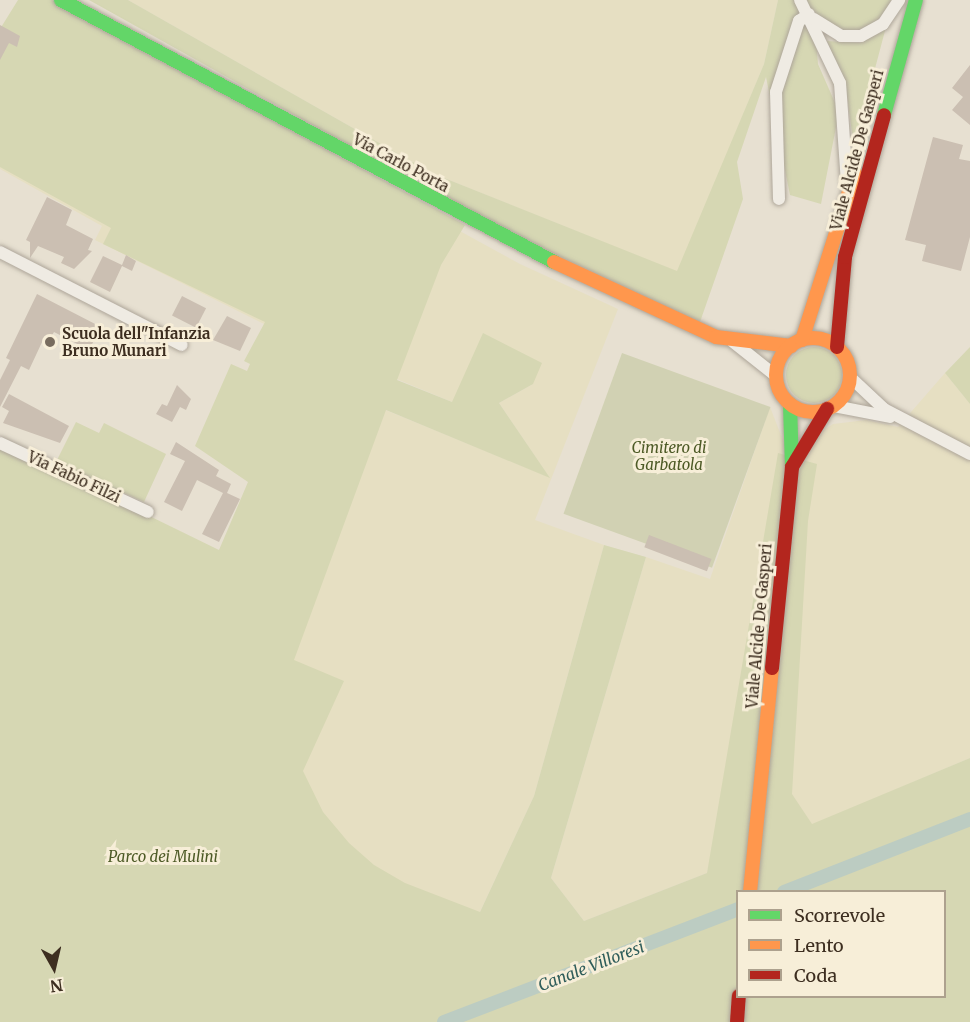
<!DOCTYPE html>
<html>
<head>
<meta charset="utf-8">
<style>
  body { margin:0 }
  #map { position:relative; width:970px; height:1022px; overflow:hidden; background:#e7e0d1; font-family:Merriweather,serif }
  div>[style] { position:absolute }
  .farmland>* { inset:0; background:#e6dfc2 }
  .green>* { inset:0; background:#d6d7b3 }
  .round { border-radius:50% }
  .cemetery>* { inset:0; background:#d1d1b3; transform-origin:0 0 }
  .canal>* { height:14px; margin:-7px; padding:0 7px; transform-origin:7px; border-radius:7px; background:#bcccc2 }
  .building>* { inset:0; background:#cbbfb2; transform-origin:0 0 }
  .roads { filter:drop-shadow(0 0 2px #ada599) drop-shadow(0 0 2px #ada599) }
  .street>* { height:12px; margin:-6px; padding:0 6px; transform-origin:6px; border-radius:6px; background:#efebe3 }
  .fast>* { height:14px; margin:-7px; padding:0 7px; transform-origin:7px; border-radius:7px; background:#63d668 }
  .slow>* { height:14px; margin:-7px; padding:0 7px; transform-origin:7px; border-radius:7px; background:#ff974d }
  .slow>.ring { margin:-7px; padding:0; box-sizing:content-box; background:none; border:14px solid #ff974d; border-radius:50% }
  .jam>* { height:14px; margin:-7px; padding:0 7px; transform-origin:7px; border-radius:7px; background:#b3261e }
  .dots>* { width:16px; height:16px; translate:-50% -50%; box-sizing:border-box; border:3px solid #f7eed8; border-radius:50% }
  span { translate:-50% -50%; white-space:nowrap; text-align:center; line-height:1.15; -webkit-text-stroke:6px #f7eed8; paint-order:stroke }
  .street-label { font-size:15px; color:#3d2e20 }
  .poi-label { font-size:15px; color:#3d2e20; font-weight:700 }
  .left { translate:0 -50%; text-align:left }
  .park-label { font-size:15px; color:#4d5a26; font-style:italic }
  .water-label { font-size:16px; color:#2f5d5a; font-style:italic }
  .legend { position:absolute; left:736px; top:890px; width:210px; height:108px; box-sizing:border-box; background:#f7eed8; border:2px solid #ada18e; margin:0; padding:8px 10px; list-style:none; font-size:18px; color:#3d2e20 }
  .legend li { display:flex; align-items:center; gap:12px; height:30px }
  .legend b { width:30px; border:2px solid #ada18e }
  .north { position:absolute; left:24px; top:938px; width:60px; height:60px; -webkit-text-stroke:4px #f7eed8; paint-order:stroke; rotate:172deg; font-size:16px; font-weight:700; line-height:24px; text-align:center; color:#3d2e20 }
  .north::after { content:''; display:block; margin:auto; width:21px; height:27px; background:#3d2e20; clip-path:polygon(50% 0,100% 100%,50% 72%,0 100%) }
</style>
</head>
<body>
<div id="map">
  <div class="farmland">
    <div style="clip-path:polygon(128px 0,778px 0,764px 64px,678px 272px,434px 174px)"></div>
    <div style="clip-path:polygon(0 37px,164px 69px,520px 264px,618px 309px,535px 520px,604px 545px,534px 796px,463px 948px,387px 996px,237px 637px,317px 382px,549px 477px,499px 403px,533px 384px,452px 402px,262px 323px,95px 240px,102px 226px,0 169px)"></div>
    <div style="clip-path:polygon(945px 373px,970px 404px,970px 758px,812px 825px,787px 787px,799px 483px,806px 457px,821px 432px,833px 424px,866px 420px,898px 427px)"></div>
    <div style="clip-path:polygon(770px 407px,784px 443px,743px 720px,707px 873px,584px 921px,551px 878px,646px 557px,710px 579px)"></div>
  </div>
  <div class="green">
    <div style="clip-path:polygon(evenodd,18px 0,52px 0,465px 225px,441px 265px,397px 380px,452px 402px,483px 333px,542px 363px,533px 384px,499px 403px,550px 478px,386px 410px,294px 660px,344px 681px,303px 771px,323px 812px,349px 843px,374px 865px,405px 883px,480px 912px,534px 796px,604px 545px,646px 557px,551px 878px,584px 921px,707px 873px,778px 453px,817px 464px,808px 521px,792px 794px,812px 824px,970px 758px,970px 1022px,0 1022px,0 443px,219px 550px,248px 482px,195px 446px,231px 364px,247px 371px,250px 364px,244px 361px,265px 322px,103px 244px,111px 228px,0 167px,0 29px,18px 0,738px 892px,944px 892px,944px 996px,738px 996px,738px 892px)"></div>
    <div style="clip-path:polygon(89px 0,128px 0,434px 174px,677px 271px,764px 64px,778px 0,891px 0,884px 15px,864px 30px,843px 31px,820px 18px,813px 9px,818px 64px,839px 112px,821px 204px,790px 195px,766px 77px,737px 162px,743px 199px,700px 322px,488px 223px)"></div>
    <div style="clip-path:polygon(886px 27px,854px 148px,846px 88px,827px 41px,860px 43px)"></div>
    <div class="round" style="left:786px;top:347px;width:56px;height:56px"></div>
    <div style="clip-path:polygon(970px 347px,970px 404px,945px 373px)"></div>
    <div style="clip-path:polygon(76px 422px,99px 433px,104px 423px,166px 454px,144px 502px,56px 462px)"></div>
  </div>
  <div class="cemetery">
    <div style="left:622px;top:353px;width:158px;height:171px;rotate:20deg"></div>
  </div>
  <div class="canal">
    <div style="left:784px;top:892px;width:200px;rotate:-21.4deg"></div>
    <div style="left:444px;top:1022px;width:315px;rotate:-21deg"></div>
  </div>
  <div class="building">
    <div style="clip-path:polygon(0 25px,20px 36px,17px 47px,9px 43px,0 60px)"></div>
    <div style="clip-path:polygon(970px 65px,970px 125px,952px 110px,963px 97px,952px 88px)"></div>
    <div style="clip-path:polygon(933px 137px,963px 145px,959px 159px,970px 161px,970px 237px,961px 271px,922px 261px,926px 245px,905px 240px)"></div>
    <div style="clip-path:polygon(47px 197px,72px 210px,66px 225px,93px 239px,88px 250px,92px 251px,74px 269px,61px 263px,64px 257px,38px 246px,30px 258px,30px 242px,26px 240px)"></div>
    <div style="clip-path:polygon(126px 255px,136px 261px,132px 271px,122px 266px,110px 292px,90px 282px,103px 256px,122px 265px)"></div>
    <div style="clip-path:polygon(37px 294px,101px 327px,89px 350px,54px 332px,48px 342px,43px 340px,29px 370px,21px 366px,0 407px,0 380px,10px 360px,6px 358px)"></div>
    <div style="left:182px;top:296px;width:27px;height:22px;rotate:27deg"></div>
    <div style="clip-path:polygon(227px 316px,251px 328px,240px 351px,213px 340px)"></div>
    <div style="clip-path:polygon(177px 385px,191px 399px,186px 410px,180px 407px,172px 422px,156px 414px,162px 404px,167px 406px)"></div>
    <div style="clip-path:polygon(9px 394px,69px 426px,60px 443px,3px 423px,9px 411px,2px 407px)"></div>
    <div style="clip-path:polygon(176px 442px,219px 470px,216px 476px,231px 484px,227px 493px,240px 499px,219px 542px,202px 534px,223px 493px,197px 480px,182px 511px,164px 502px,185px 461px,170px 454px)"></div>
    <div style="left:649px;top:535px;width:67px;height:13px;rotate:21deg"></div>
  </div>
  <div class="roads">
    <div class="street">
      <div style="left:800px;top:0;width:92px;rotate:64.3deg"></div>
      <div style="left:840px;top:83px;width:101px;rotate:86deg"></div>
      <div style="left:814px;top:19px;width:32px;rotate:32deg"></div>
      <div style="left:841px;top:36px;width:20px"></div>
      <div style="left:861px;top:36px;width:25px;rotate:-29deg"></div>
      <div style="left:883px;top:24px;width:29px;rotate:-56deg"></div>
      <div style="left:779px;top:199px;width:107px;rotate:-91.6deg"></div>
      <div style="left:776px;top:92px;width:75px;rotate:-72.1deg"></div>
      <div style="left:799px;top:21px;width:12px;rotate:-35deg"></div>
      <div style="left:0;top:252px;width:204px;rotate:27.1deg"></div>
      <div style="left:732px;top:341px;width:56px;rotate:38.5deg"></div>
      <div style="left:850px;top:377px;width:47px;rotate:43.3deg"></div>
      <div style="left:884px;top:409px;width:97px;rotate:27.6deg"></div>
      <div style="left:834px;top:406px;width:57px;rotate:11.1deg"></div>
      <div style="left:0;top:443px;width:163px;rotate:25deg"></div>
    </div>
    <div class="fast">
      <div style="left:61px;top:0;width:558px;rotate:27.99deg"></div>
      <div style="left:884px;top:115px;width:119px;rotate:-74.5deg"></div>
      <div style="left:790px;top:404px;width:62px;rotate:88.2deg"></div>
    </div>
    <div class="slow">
      <div style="left:554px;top:262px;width:179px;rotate:24.8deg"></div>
      <div style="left:716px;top:337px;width:76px;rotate:6.8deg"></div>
      <div class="ring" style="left:776px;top:338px;width:60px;height:60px"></div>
      <div style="left:802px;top:340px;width:175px;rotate:-72.4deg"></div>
      <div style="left:750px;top:892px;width:225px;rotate:-84.4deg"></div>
    </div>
    <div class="jam">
      <div style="left:837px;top:347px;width:90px;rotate:-84.9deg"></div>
      <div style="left:845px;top:257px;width:147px;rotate:-74.6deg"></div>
      <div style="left:772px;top:668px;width:202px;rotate:-84.3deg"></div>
      <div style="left:792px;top:467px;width:68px;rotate:-58.9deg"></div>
      <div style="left:737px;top:1022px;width:26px;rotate:-86deg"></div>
    </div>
  </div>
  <div class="dots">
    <div style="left:50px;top:342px;background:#786c5e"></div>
  </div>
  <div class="street-label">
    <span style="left:857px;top:150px;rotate:-75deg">Viale Alcide De Gasperi</span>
    <span style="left:401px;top:163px;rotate:28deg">Via Carlo Porta</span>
    <span style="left:74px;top:477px;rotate:25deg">Via Fabio Filzi</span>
    <span style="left:759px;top:626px;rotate:-85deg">Viale Alcide De Gasperi</span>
  </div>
  <div class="poi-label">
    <span class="left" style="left:62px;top:342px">Scuola dell"Infanzia<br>Bruno Munari</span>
  </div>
  <div class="park-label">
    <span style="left:669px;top:456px">Cimitero di<br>Garbatola</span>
    <span style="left:163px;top:857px">Parco dei Mulini</span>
  </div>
  <div class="water-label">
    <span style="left:591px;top:966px;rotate:-21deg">Canale Villoresi</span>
  </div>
  <ul class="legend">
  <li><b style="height:8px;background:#63d668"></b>Scorrevole</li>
  <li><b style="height:8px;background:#ff974d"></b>Lento</li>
  <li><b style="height:8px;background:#b3261e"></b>Coda</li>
  </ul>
  <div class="north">N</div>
</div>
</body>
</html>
